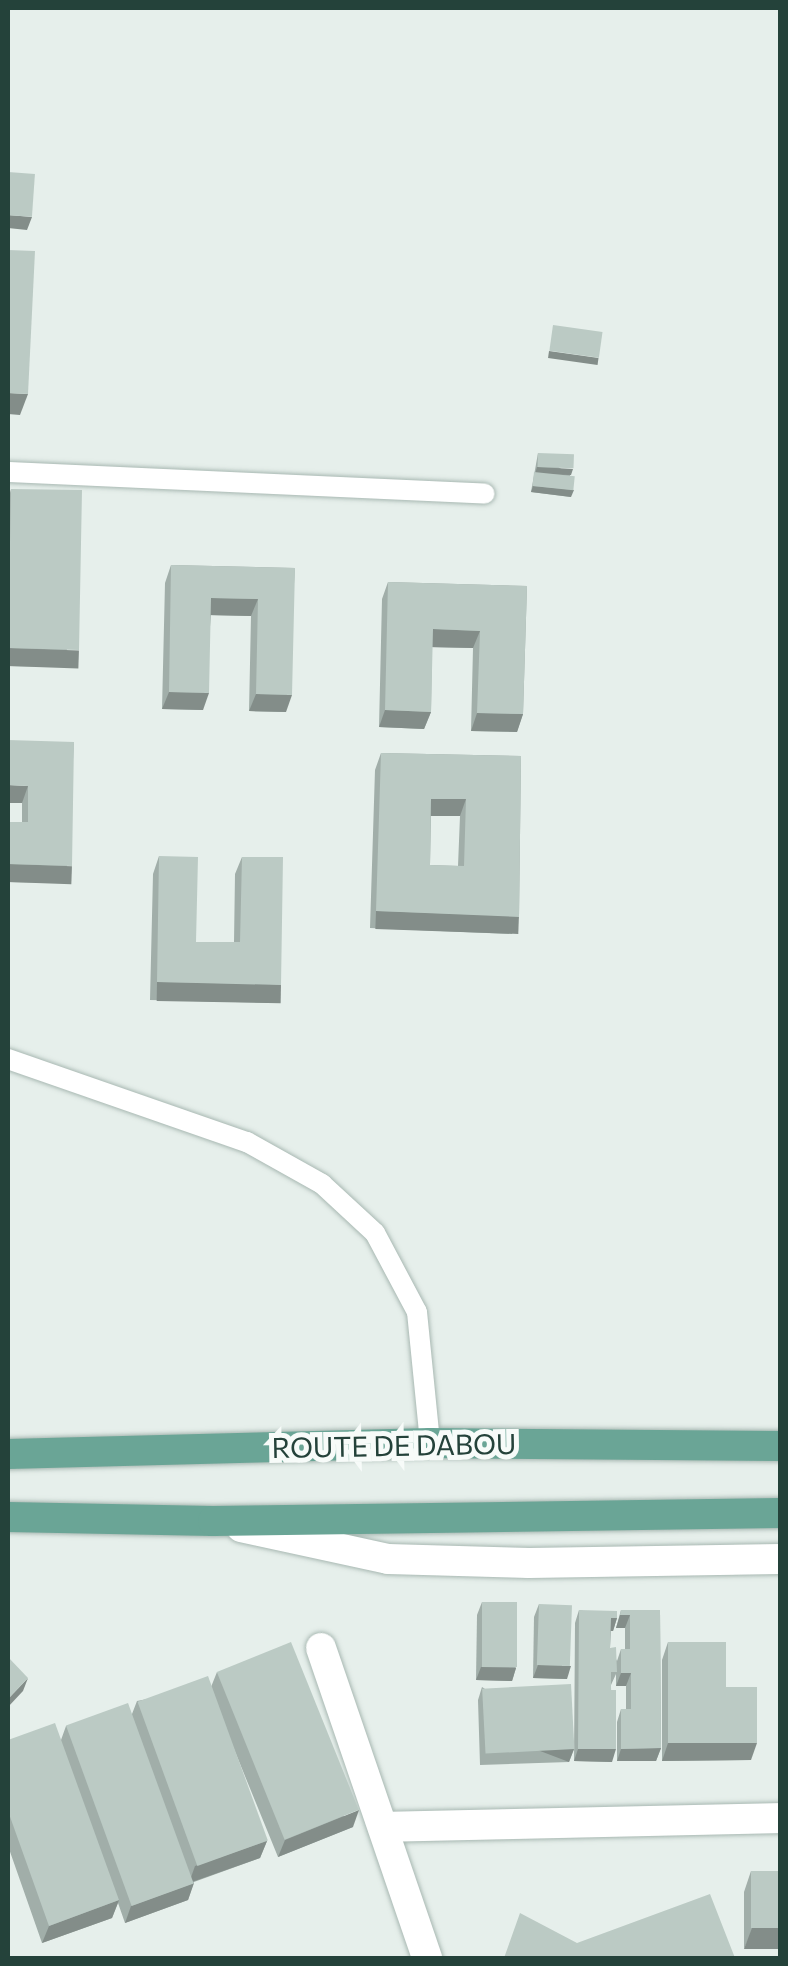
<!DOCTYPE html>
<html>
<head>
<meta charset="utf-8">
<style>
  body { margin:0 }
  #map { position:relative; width:788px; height:1966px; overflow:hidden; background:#e6efeb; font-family:Commissioner,sans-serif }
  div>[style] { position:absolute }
  .roads { filter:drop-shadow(0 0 2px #a8b8b2) drop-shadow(0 0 2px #a8b8b2) }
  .service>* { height:20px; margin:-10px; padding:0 10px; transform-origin:10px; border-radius:10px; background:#fff }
  .minor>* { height:30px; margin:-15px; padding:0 15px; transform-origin:15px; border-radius:15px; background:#fff }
  .tertiary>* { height:30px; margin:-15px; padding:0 15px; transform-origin:15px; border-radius:15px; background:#fff }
  .primary>* { height:30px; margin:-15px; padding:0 15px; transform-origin:15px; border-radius:15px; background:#6aa596 }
  .wall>* { inset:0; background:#a1aea9 }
  .shaded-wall>* { inset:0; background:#838d89; transform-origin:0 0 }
  .building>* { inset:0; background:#bbcac4; transform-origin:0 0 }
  span { translate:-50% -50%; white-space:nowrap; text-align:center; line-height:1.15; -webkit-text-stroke:10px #f7fbf9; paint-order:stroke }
  .street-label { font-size:28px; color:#24423a }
  .frame { position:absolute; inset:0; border:10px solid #24423a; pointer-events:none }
</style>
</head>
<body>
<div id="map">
  <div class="roads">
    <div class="service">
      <div style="left:8px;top:472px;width:477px;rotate:2.6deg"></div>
      <div style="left:8px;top:1059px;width:253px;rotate:19.2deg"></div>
      <div style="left:247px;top:1142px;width:86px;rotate:29.2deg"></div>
      <div style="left:322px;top:1184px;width:72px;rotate:42.8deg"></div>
      <div style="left:375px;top:1233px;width:89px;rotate:62deg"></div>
      <div style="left:417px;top:1312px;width:132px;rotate:84.3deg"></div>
    </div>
    <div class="minor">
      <div style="left:321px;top:1648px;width:328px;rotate:71.1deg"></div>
      <div style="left:383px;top:1827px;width:397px;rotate:-1.3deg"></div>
    </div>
    <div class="tertiary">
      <div style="left:241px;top:1527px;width:150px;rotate:12.3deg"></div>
      <div style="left:388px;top:1559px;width:141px;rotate:1.6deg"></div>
      <div style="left:529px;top:1563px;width:251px;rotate:-0.9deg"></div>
    </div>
    <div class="primary">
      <div style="left:8px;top:1454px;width:422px;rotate:-1.5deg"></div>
      <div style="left:430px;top:1443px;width:350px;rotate:0.5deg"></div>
      <div style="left:8px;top:1517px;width:205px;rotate:1.1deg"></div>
      <div style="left:213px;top:1521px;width:567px;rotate:-0.81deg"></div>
    </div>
  </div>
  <div class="wall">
    <div style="clip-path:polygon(538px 453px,570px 475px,571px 497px,531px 492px)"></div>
    <div style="clip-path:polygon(11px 489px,73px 667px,8px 666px,8px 500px)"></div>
    <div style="clip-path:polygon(171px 565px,295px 568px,286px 712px,249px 711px,251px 616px,211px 615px,203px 710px,162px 709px,165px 583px)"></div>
    <div style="clip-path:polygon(388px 582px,527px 586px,523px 714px,517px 732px,471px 731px,473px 648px,432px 647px,431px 712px,424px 729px,379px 727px,382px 599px)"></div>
    <div style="clip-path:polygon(74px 742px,66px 883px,8px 882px,8px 822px,22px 822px,22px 803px,8px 803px)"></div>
    <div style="clip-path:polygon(evenodd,381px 753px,521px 756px,519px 917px,512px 934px,370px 928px,375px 770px,381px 753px,431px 816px,460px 816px,458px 866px,430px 865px,431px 816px)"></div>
    <div style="clip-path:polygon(159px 856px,196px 942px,234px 942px,235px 874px,242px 857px,275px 1003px,150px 1000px,153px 874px)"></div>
    <div style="clip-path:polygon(482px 1602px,516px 1668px,512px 1681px,476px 1680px,477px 1615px)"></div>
    <div style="clip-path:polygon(539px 1604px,567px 1679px,533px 1678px,534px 1617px)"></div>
    <div style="clip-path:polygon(579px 1610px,617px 1618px,613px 1631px,611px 1631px,610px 1648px,617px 1661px,621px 1649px,625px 1649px,625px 1628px,616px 1628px,621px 1610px,660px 1610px,661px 1748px,656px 1761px,617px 1761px,617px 1722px,621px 1709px,626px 1709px,626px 1686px,616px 1686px,616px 1674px,611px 1685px,612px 1762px,574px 1761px,575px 1623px)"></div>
    <div style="clip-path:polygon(668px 1642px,726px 1687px,751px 1760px,662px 1761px,662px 1660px)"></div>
    <div style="clip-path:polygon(217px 1672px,353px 1827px,278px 1857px,227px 1732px,267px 1841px,260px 1858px,194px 1882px,188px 1900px,125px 1923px,118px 1903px,112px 1918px,42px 1943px,8px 1846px,8px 1740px,61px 1740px,66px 1726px,132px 1714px,137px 1701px,211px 1687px)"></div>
    <div style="clip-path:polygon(482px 1687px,574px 1749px,569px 1762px,480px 1765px,478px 1700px)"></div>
    <div style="clip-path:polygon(751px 1871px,780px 1871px,744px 1949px,744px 1892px)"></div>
  </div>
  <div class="shaded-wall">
    <div style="clip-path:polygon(8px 215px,32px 217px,27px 230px,8px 228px)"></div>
    <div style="left:549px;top:351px;width:50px;height:7px;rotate:8deg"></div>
    <div style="clip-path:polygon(8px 393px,28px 394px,20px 415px,8px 414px)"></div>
    <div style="clip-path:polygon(537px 467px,573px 469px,571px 475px,535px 474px)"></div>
    <div style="clip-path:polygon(533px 486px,574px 490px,571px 497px,531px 492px)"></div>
    <div style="clip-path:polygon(211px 598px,258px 599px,251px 616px,205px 615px)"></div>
    <div style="clip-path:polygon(433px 629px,480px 631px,473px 648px,426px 647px)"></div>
    <div style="left:8px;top:648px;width:71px;height:18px;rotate:2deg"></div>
    <div style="clip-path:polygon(169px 692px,209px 693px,203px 710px,162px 709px)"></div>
    <div style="clip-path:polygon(256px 694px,292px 695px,286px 712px,249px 711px)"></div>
    <div style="clip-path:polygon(385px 710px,431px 712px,424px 729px,379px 727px)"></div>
    <div style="clip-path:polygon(477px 713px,523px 714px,517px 732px,471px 731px)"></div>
    <div style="clip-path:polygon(8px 785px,28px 786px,22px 803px,8px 803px)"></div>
    <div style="clip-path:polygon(431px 799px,466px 799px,460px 816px,424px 816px)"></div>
    <div style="left:8px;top:864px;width:64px;height:18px;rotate:2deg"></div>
    <div style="left:376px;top:911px;width:143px;height:18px;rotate:2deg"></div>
    <div style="left:157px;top:982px;width:124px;height:19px;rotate:1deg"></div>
    <div style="clip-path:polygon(620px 1615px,630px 1615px,625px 1628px,616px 1628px)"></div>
    <div style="clip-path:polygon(611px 1618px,617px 1618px,613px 1631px,606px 1631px)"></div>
    <div style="clip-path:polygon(538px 1665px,571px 1666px,567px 1679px,533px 1678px)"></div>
    <div style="clip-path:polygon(481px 1667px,516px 1668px,512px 1681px,476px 1680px)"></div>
    <div style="clip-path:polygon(621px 1673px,631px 1673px,626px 1686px,616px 1686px)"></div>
    <div style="clip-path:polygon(28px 1678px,23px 1691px,8px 1707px,8px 1699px)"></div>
    <div style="clip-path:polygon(668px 1743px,757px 1743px,751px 1760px,662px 1761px)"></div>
    <div style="clip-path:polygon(661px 1748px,656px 1761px,617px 1761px,621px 1749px)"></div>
    <div style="left:574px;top:1749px;width:14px;height:89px;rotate:111deg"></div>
    <div style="clip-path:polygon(578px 1749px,616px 1749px,612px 1762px,574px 1761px)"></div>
    <div style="clip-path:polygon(359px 1810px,353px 1827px,278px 1857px,285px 1840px)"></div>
    <div style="clip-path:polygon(267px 1841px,260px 1858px,189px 1883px,195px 1866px)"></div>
    <div style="clip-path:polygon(194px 1883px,188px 1900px,125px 1923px,131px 1906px)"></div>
    <div style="clip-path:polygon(119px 1900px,112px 1918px,42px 1943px,49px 1926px)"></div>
    <div style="clip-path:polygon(752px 1928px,780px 1928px,780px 1949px,744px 1949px)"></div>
  </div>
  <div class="building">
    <div style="left:8px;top:172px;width:27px;height:43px;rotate:4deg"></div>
    <div style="clip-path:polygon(8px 250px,35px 251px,28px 394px,8px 393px)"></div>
    <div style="left:553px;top:325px;width:50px;height:26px;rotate:8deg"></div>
    <div style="left:538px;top:453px;width:36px;height:14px;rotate:2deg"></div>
    <div style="left:534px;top:472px;width:41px;height:14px;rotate:6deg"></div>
    <div style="clip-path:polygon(11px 489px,82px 490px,79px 650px,8px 648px,8px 596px,9px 596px)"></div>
    <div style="clip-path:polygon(171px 565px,295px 568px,292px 695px,256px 694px,258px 599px,211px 598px,209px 693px,169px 692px)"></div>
    <div style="clip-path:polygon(388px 582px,527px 586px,523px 714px,477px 713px,480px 631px,433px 629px,431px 712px,385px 710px)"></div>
    <div style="clip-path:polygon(8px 740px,74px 742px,72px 866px,8px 864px,8px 822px,28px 822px,28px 786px,8px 785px)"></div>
    <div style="clip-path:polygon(evenodd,381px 753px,521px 756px,519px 917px,376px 911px,381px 753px,431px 799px,466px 799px,464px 866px,430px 865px,431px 799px)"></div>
    <div style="clip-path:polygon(159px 856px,198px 857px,196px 942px,240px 942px,242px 857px,283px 857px,281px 985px,157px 982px)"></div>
    <div style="left:482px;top:1602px;width:35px;height:65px"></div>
    <div style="left:539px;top:1604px;width:33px;height:61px;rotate:2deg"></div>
    <div style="clip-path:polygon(579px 1610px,617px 1611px,617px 1618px,611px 1618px,610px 1648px,616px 1647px,617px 1672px,611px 1672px,611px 1690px,616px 1690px,616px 1749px,578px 1749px)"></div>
    <div style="clip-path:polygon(621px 1610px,660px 1610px,661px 1748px,621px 1749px,621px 1709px,631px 1709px,631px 1673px,621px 1673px,621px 1649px,630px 1649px,630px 1615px,620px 1615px)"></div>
    <div style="left:291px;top:1642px;width:181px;height:80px;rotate:68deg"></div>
    <div style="clip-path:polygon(668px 1642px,726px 1642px,726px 1687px,757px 1687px,757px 1743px,668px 1743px)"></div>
    <div style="clip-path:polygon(8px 1657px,28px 1678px,8px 1699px)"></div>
    <div style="left:208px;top:1676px;width:175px;height:75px;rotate:70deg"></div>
    <div style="left:571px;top:1684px;width:65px;height:89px;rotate:87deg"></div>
    <div style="left:128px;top:1703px;width:192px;height:66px;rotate:70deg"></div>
    <div style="clip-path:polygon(55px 1723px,119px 1900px,49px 1926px,8px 1811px,8px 1740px)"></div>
    <div style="left:751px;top:1871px;width:29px;height:57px"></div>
    <div style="clip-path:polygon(710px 1894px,735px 1958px,504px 1958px,520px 1913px,577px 1943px)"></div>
  </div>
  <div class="street-label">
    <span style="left:394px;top:1445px;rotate:-1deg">ROUTE DE DABOU</span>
  </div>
  <div class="frame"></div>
</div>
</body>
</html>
